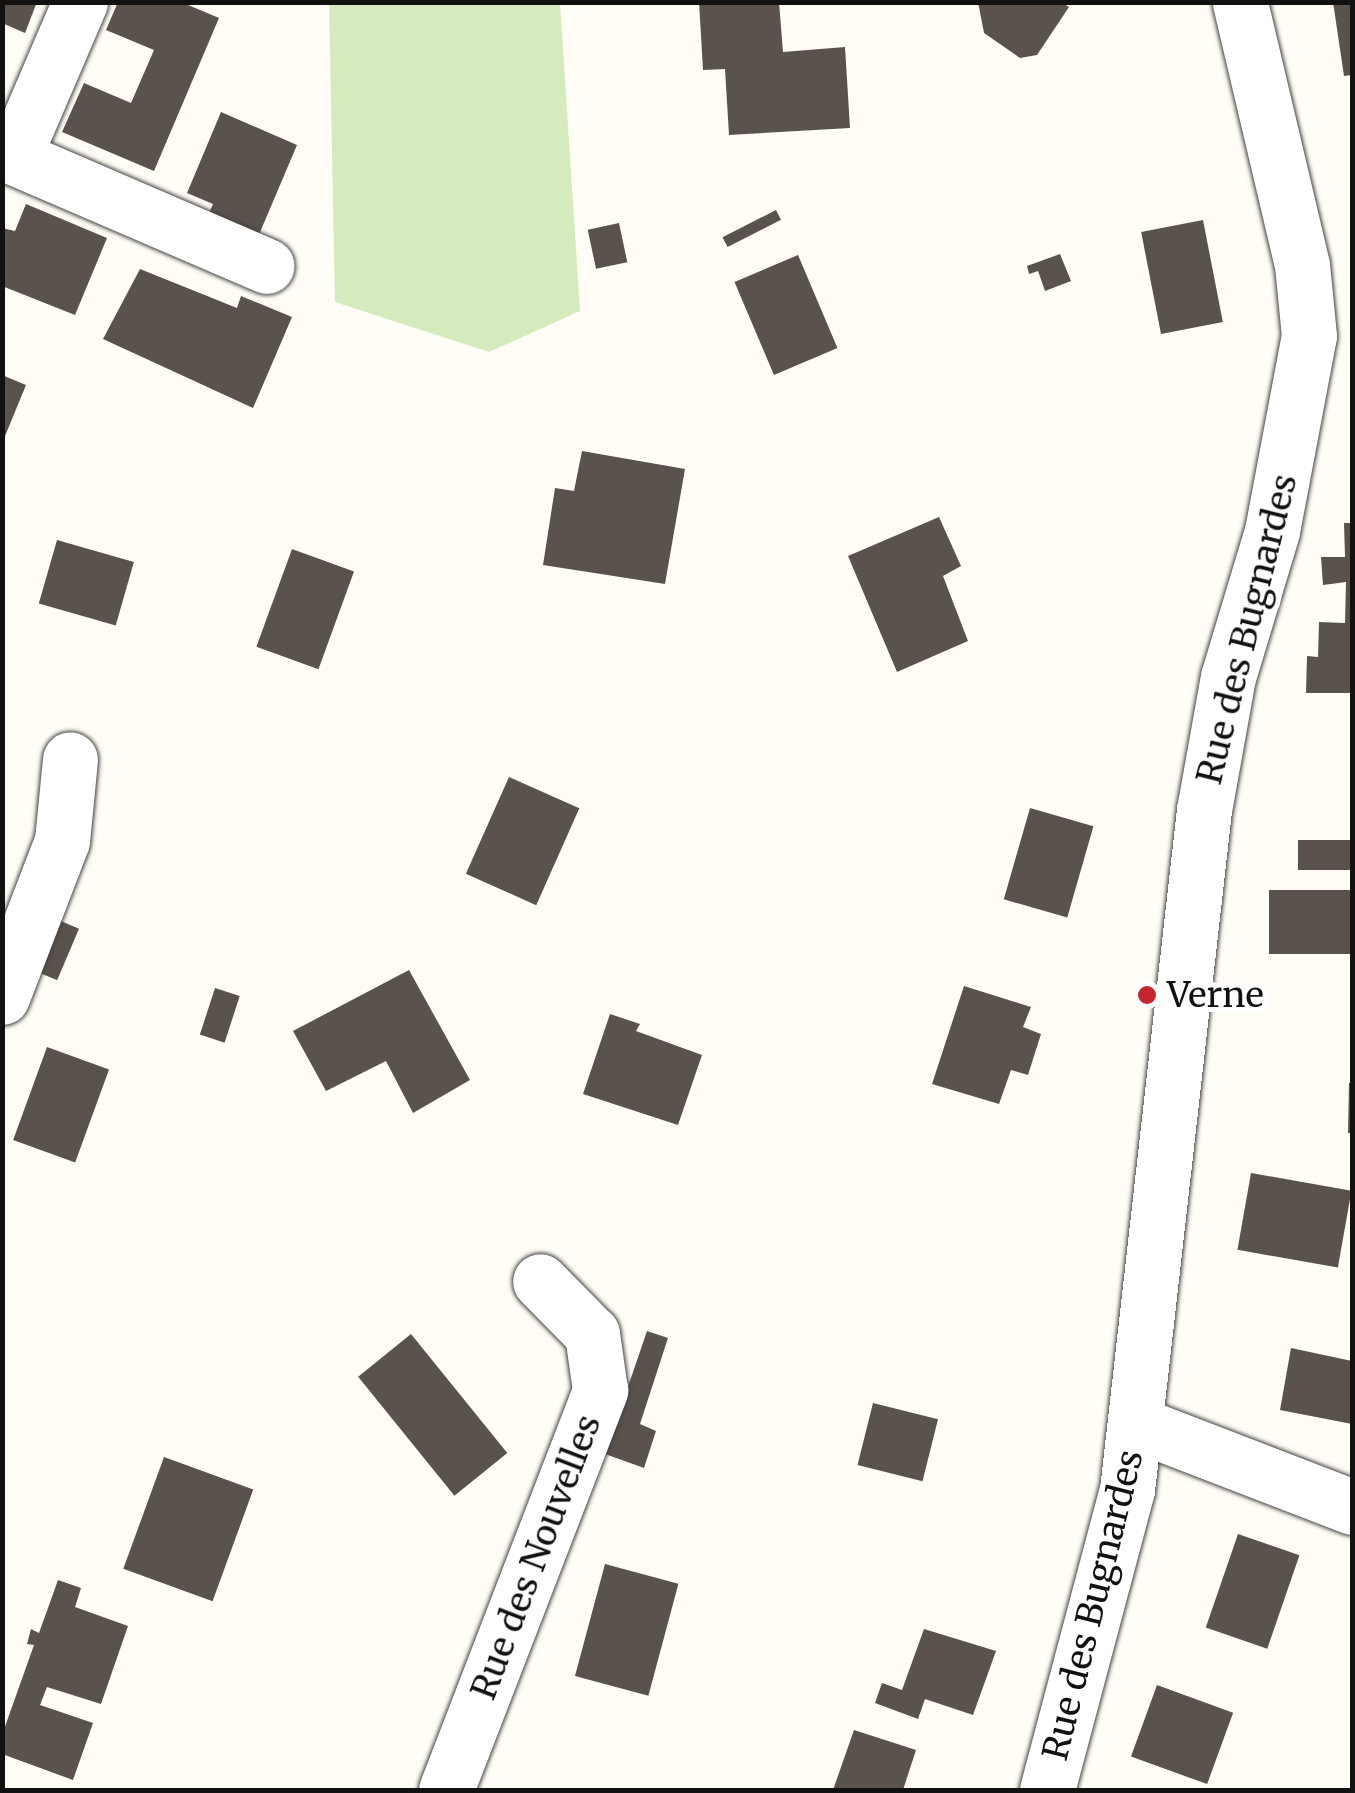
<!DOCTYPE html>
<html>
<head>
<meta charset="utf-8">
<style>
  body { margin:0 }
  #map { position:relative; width:1355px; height:1793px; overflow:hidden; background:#fffdf5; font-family:Merriweather,serif }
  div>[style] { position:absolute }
  .green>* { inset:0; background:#d5ebbd }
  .building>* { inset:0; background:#5a524d; transform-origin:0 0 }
  .roads { filter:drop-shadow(0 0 2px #444) drop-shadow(0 0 2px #444) }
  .minor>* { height:55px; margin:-27.5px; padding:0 27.5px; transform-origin:27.5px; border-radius:27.5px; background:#fff }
  .dots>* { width:28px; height:28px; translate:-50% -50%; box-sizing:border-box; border:5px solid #fff; border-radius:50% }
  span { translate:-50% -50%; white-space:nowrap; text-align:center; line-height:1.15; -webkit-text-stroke:10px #fff; paint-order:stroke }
  .street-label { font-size:35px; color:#111 }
  .poi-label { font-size:35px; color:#111 }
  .left { translate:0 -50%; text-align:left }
  .frame { position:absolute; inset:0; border:5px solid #111; pointer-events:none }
</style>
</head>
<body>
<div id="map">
  <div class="green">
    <div style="clip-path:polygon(329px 3px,560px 3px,580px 311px,489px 352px,335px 302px)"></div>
  </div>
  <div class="building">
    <div style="clip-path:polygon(2px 2px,37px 2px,25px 33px,2px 23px)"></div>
    <div style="clip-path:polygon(118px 2px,181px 2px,219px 18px,154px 171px,62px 132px,84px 83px,131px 103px,154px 50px,106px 30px)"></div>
    <div style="clip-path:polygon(699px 2px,779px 2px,783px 52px,845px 47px,850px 128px,729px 135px,725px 69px,703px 70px)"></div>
    <div style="clip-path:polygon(978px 2px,1061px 2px,1069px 7px,1037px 55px,1020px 58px,984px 33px)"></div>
    <div style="clip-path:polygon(1333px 2px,1352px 2px,1352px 75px,1344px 76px)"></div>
    <div style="clip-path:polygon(221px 112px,297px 145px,258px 237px,208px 216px,213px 204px,187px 193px)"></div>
    <div style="clip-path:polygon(26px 204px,107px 238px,75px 315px,2px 286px,2px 228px,15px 231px)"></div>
    <div style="left:776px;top:210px;width:11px;height:60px;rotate:63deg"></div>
    <div style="left:1203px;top:220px;width:104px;height:63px;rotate:79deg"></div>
    <div style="left:619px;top:223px;width:40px;height:32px;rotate:78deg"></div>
    <div style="clip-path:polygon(1060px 254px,1071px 281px,1045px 291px,1038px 271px,1029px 274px,1027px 266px)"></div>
    <div style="left:798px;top:255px;width:101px;height:69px;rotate:67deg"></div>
    <div style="clip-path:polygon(140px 269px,237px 308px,241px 296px,292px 317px,253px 408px,103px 339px)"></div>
    <div style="clip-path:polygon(2px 375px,26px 385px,3px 441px,2px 441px)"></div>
    <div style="clip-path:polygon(582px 451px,685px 469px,665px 584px,543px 565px,555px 488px,574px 491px)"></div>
    <div style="clip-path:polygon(939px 517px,961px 566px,943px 576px,968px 641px,897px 672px,848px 556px)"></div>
    <div style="clip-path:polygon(1344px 523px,1352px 523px,1352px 693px,1306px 693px,1307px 656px,1318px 657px,1319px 622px,1345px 623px,1346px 582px,1323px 585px,1321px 557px,1345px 557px)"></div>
    <div style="left:57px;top:540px;width:80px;height:66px;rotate:16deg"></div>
    <div style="left:292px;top:549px;width:66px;height:104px;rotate:20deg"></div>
    <div style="left:509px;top:777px;width:77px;height:106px;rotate:24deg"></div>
    <div style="left:1030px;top:808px;width:66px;height:95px;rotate:16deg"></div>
    <div style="left:1352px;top:840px;width:30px;height:54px;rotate:90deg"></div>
    <div style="left:1352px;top:890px;width:64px;height:83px;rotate:90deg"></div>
    <div style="left:56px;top:919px;width:25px;height:56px;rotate:23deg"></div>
    <div style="clip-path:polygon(409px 970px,470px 1080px,413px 1113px,386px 1061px,326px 1091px,293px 1031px)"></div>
    <div style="clip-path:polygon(964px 986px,1031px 1007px,1023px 1027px,1041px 1034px,1028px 1075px,1011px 1070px,999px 1104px,932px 1084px)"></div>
    <div style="left:215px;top:988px;width:26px;height:49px;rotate:18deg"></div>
    <div style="clip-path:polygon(610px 1014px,640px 1024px,636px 1031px,702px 1055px,678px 1125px,583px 1094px)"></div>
    <div style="left:47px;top:1047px;width:66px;height:99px;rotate:20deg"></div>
    <div style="clip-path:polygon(1349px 1083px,1352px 1083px,1352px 1133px,1348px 1133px)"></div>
    <div style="left:1251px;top:1173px;width:102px;height:78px;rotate:10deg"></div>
    <div style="clip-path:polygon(647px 1331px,668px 1338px,640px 1424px,656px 1431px,644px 1468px,605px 1454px)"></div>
    <div style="left:411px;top:1334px;width:153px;height:68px;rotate:51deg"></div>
    <div style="clip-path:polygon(1291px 1348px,1352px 1361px,1352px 1424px,1280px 1410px)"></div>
    <div style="left:873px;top:1403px;width:67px;height:64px;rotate:14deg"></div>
    <div style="left:164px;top:1457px;width:95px;height:119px;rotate:20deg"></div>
    <div style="left:1238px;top:1534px;width:65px;height:99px;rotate:19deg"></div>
    <div style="left:605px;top:1564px;width:76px;height:116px;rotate:15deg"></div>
    <div style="clip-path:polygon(58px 1580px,81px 1588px,75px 1607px,128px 1626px,101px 1704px,47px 1687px,40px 1705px,93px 1723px,73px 1780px,2px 1754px,2px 1735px,34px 1645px,27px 1644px,31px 1629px,39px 1633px)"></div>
    <div style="clip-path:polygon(924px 1629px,996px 1651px,973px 1715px,925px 1699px,918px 1719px,875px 1703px,882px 1683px,902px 1690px)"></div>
    <div style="left:1157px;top:1685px;width:81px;height:76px;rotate:20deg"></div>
    <div style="clip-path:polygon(854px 1730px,916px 1750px,903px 1790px,833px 1790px)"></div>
  </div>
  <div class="roads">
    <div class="minor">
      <div style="left:2px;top:152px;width:288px;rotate:23.3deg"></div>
      <div style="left:14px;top:156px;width:168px;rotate:-66.8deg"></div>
      <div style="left:2px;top:997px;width:167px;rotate:-69deg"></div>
      <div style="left:62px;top:841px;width:82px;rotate:-84.4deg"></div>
      <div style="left:1137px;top:1424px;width:230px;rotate:21.1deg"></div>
      <div style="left:446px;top:1790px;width:429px;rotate:-68.9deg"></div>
      <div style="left:600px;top:1390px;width:57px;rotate:-98.1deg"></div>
      <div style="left:592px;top:1334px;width:74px;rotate:-134.5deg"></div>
      <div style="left:1047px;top:1790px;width:310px;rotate:-75.1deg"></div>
      <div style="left:1127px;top:1490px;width:684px;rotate:-83.54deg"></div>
      <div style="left:1204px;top:810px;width:135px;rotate:-79.8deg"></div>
      <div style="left:1228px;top:677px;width:152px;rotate:-73.2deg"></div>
      <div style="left:1272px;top:531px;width:198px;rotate:-79.3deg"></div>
      <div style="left:1309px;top:336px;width:71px;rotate:-95.6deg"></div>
      <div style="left:1302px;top:265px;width:270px;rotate:-103.3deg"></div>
    </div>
  </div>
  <div class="dots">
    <div style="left:1147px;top:995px;background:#c4262e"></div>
  </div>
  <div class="street-label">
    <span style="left:1247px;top:629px;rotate:-76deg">Rue des Bugnardes</span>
    <span style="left:536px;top:1557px;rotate:-69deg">Rue des Nouvelles</span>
    <span style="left:1093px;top:1605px;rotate:-76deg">Rue des Bugnardes</span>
  </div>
  <div class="poi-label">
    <span class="left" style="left:1167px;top:995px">Verne</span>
  </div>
  <div class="frame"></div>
</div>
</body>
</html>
